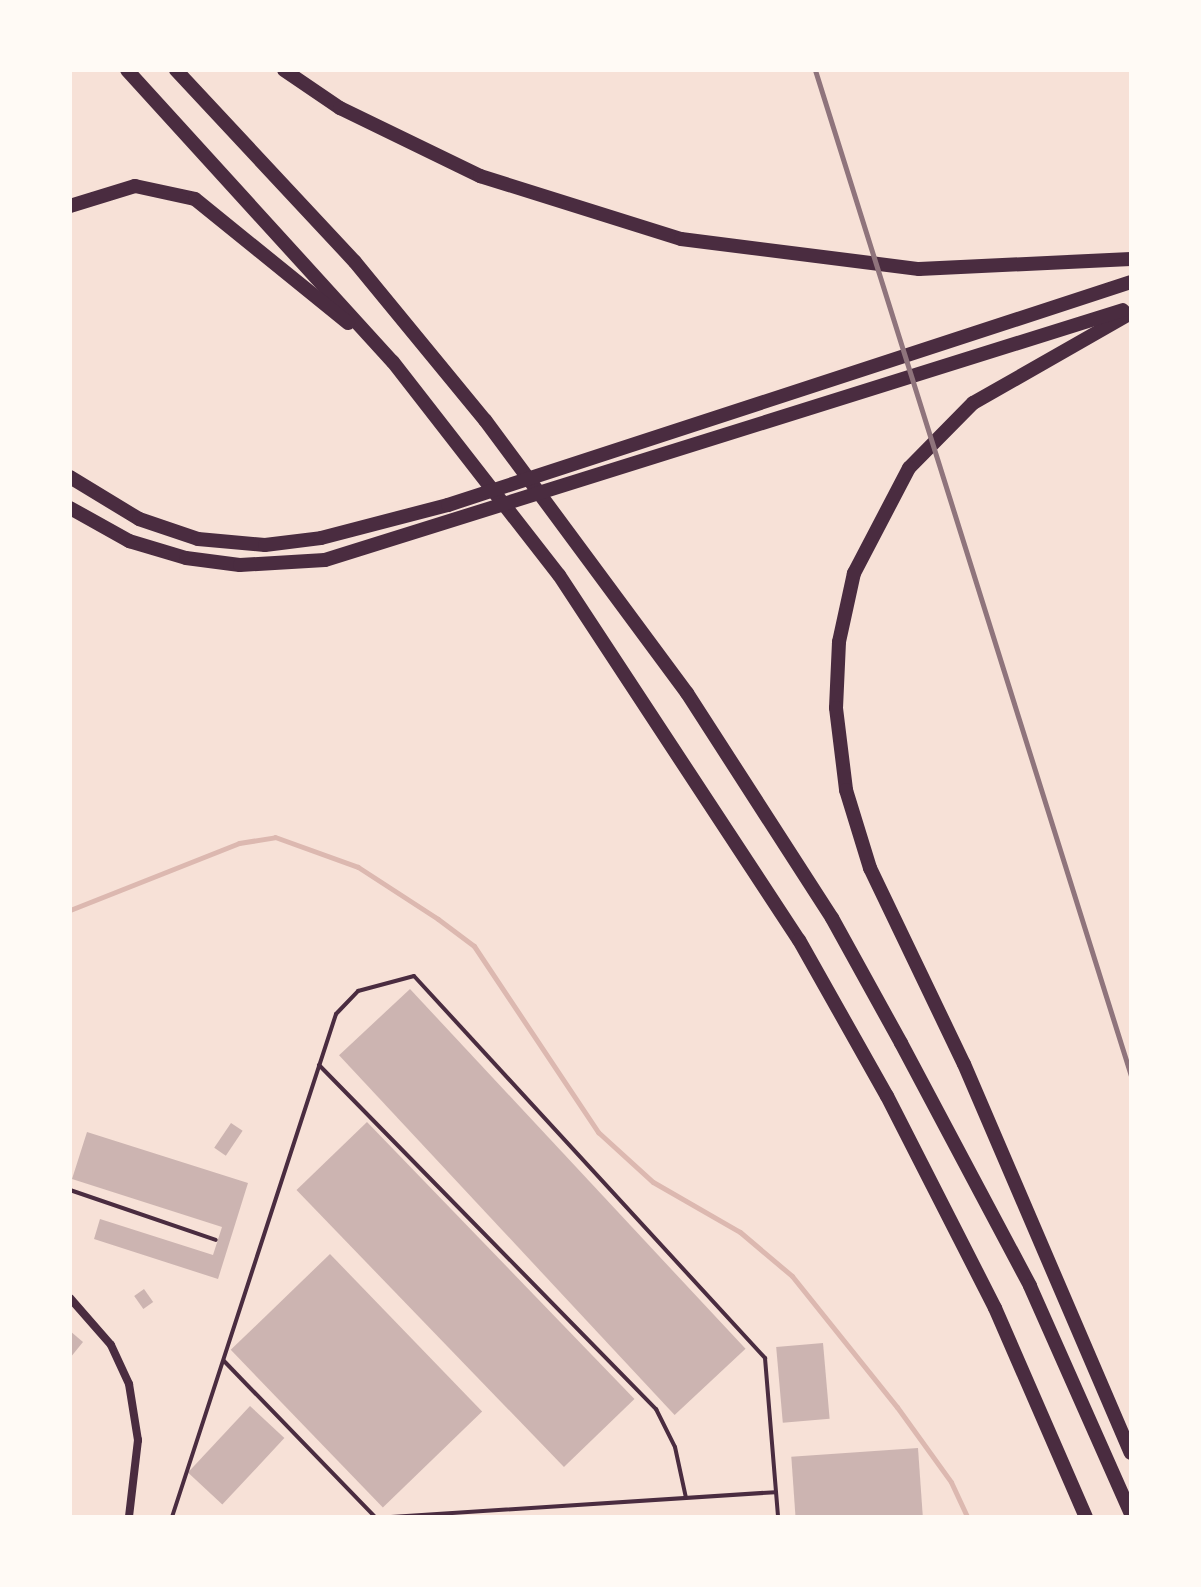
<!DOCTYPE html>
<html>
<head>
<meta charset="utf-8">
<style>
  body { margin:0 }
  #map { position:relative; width:1201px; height:1587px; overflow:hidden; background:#f7e1d7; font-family:"Varela Round",sans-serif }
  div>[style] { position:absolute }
  .stream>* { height:5px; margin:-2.5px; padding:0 2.5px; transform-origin:2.5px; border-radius:2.5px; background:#dcb8b0 }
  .building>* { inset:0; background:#ccb4b1; transform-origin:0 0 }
  .service>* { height:4px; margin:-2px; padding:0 2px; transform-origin:2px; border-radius:2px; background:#4a2c40 }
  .minor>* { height:8px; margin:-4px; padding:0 4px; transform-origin:4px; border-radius:4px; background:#4a2c40 }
  .motorway>* { height:14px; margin:-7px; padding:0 7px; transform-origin:7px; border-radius:7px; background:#4a2c40 }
  .rail>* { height:5px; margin:-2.5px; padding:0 2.5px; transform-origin:2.5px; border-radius:2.5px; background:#8f747c }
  span { translate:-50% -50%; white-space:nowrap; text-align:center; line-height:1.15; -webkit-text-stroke:7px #fffaf5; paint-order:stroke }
  .frame { position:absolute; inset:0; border:72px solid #fffaf5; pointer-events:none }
</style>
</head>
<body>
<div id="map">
  <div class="stream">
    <div style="left:70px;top:910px;width:182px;rotate:-21.6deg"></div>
    <div style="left:239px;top:843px;width:36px;rotate:-9deg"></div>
    <div style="left:275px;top:837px;width:88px;rotate:19.9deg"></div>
    <div style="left:358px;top:867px;width:95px;rotate:33deg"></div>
    <div style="left:438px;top:919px;width:45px;rotate:36.9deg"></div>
    <div style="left:474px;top:946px;width:224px;rotate:56.3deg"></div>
    <div style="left:598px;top:1132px;width:74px;rotate:42.3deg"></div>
    <div style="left:653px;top:1182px;width:100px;rotate:29.9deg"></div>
    <div style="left:740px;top:1232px;width:68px;rotate:40.2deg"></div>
    <div style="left:792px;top:1276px;width:168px;rotate:51.3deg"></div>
    <div style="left:897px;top:1407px;width:92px;rotate:54.2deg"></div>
    <div style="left:951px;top:1482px;width:38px;rotate:65deg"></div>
  </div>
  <div class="building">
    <div style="left:410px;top:989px;width:492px;height:97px;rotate:47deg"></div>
    <div style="left:367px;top:1122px;width:385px;height:98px;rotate:46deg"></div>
    <div style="left:231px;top:1123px;width:14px;height:30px;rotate:34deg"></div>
    <div style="clip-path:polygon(87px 1132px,248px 1183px,218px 1279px,94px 1239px,100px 1219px,213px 1255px,222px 1227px,72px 1179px)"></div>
    <div style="left:330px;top:1254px;width:219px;height:138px;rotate:46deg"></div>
    <div style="left:144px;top:1289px;width:16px;height:12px;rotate:55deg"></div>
    <div style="clip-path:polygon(70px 1331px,83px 1342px,70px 1358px)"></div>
    <div style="left:823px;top:1343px;width:76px;height:47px;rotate:85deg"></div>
    <div style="left:250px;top:1406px;width:47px;height:91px;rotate:43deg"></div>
    <div style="left:918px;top:1448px;width:69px;height:127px;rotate:86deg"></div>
  </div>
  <div class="service">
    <div style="left:319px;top:1065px;width:482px;rotate:45.6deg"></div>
    <div style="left:656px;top:1409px;width:42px;rotate:63.4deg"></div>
    <div style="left:675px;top:1447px;width:52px;rotate:77.8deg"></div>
    <div style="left:70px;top:1190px;width:154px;rotate:18.9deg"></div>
    <div style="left:224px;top:1361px;width:217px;rotate:45.9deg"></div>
    <div style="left:172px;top:1517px;width:529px;rotate:-71.94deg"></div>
    <div style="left:336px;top:1014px;width:32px;rotate:-46deg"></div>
    <div style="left:358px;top:991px;width:58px;rotate:-15deg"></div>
    <div style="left:414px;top:976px;width:519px;rotate:47.42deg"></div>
    <div style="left:765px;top:1358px;width:160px;rotate:85.3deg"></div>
    <div style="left:391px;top:1517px;width:385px;rotate:-3.7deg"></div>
  </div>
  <div class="minor">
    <div style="left:70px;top:1298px;width:62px;rotate:48.9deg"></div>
    <div style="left:111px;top:1345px;width:43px;rotate:65.2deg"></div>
    <div style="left:129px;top:1384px;width:57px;rotate:80.9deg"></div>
    <div style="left:138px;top:1440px;width:78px;rotate:96.7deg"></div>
  </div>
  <div class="motorway">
    <div style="left:127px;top:70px;width:395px;rotate:47.7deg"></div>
    <div style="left:393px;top:362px;width:270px;rotate:52.1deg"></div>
    <div style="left:559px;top:575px;width:437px;rotate:56.7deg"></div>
    <div style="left:799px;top:940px;width:179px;rotate:60.6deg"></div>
    <div style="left:887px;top:1096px;width:238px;rotate:63deg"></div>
    <div style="left:995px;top:1308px;width:228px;rotate:66.5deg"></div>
    <div style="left:176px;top:70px;width:262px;rotate:47deg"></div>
    <div style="left:355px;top:262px;width:205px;rotate:50.6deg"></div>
    <div style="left:485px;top:420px;width:340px;rotate:53.5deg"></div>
    <div style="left:687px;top:693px;width:268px;rotate:57.2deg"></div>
    <div style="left:832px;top:918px;width:143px;rotate:61.1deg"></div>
    <div style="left:901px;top:1043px;width:275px;rotate:62deg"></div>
    <div style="left:1030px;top:1286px;width:249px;rotate:66.1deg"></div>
    <div style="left:284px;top:70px;width:68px;rotate:34.2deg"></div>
    <div style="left:340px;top:108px;width:156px;rotate:25.9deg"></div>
    <div style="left:480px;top:176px;width:211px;rotate:17.4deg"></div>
    <div style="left:681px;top:239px;width:240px;rotate:7.2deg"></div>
    <div style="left:919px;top:269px;width:212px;rotate:-2.7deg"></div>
    <div style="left:70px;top:206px;width:68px;rotate:-17.1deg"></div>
    <div style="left:135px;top:186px;width:61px;rotate:12.2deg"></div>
    <div style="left:195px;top:199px;width:197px;rotate:39deg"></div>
    <div style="left:1131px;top:313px;width:182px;rotate:150.3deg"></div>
    <div style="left:973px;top:403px;width:91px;rotate:134.6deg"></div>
    <div style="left:909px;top:468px;width:119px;rotate:117.6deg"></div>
    <div style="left:854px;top:573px;width:71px;rotate:102.3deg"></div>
    <div style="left:839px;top:642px;width:66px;rotate:92.6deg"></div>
    <div style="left:836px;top:708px;width:83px;rotate:83deg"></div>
    <div style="left:846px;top:790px;width:82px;rotate:72.9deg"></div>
    <div style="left:870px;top:868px;width:217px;rotate:64.4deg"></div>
    <div style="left:964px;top:1064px;width:423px;rotate:66.8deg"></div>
    <div style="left:70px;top:477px;width:81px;rotate:31.3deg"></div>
    <div style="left:139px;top:519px;width:62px;rotate:18.7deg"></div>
    <div style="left:198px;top:539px;width:67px;rotate:5.1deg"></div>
    <div style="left:265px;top:545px;width:56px;rotate:-7.1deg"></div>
    <div style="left:321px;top:538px;width:131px;rotate:-14.6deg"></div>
    <div style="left:448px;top:505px;width:718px;rotate:-18.08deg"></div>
    <div style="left:70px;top:508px;width:68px;rotate:29.2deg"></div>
    <div style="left:129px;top:541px;width:59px;rotate:16.6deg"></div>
    <div style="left:186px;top:558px;width:54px;rotate:7.4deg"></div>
    <div style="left:240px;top:565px;width:85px;rotate:-3.4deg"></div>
    <div style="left:325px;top:560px;width:836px;rotate:-17.39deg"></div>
  </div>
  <div class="rail">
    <div style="left:815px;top:70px;width:1054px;rotate:72.56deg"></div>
  </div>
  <div class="frame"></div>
</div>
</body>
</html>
